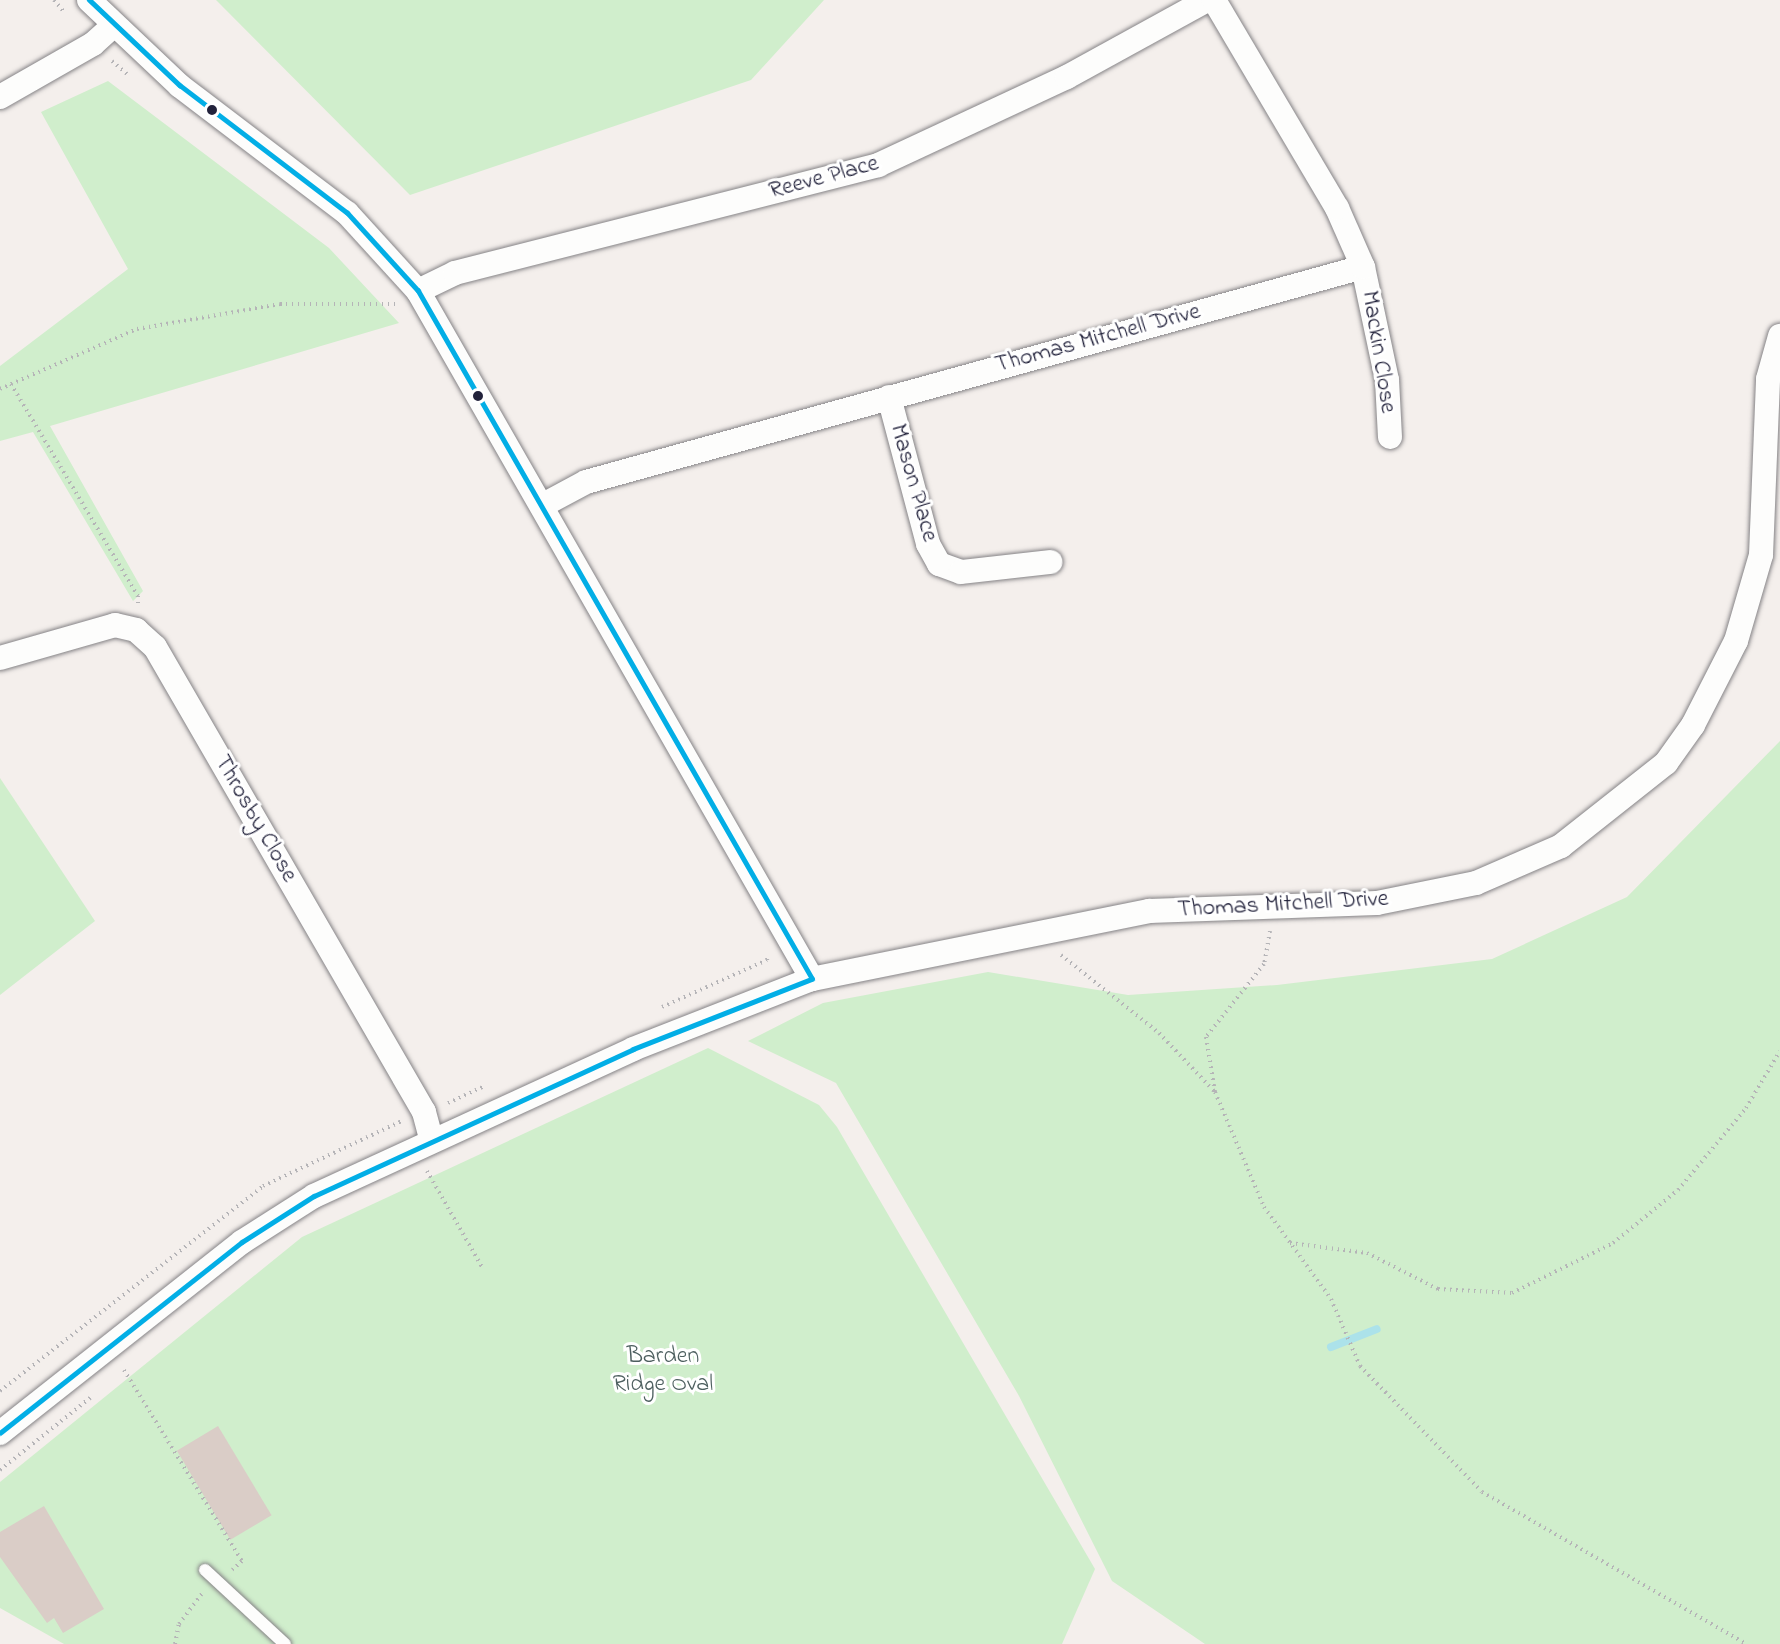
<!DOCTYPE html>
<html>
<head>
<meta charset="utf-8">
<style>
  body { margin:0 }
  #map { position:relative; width:1780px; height:1644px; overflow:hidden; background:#f4efec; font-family:"Indie Flower",sans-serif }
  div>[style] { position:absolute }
  .green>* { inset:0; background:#d0eecc }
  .stream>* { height:8px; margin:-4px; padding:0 4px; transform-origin:4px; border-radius:4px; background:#ace2ea }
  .building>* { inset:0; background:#dacdc7; transform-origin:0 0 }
  .path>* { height:4px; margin-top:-2px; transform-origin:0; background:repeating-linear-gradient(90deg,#b5b4b7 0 1.5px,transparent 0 6px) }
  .roads { filter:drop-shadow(0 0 2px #858386) drop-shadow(0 0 2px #858386) }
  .service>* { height:12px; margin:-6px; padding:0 6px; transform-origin:6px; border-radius:6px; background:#fdfdfc }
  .minor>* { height:24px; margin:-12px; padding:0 12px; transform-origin:12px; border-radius:12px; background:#fdfdfc }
  .bus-1>* { height:4.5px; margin:-2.25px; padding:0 2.25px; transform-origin:2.25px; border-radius:2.25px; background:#02aee6 }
  .dots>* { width:16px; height:16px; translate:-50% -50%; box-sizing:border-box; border:3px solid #fff; border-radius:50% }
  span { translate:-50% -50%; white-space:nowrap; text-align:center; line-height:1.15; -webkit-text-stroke:6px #fff; paint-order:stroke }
  .street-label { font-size:24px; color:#22223b }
  .park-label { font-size:24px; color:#4d5f5f }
</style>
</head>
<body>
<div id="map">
  <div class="green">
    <div style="clip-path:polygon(216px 0,824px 0,751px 80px,410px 195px)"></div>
    <div style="clip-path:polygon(108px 81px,329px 248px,399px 323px,50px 426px,143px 591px,133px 601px,33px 432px,0 441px,0 366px,128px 269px,41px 112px)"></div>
    <div style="clip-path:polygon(1780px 741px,1780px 1644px,1205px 1644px,1112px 1581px,1019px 1396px,836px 1083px,748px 1041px,823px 1003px,988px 972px,1128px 995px,1277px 985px,1492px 959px,1627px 897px)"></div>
    <div style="clip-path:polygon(0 778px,95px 921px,0 995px)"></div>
    <div style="clip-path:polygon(708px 1048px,819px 1105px,837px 1127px,1095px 1569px,1062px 1644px,64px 1644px,0 1608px,0 1482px,302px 1237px)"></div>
  </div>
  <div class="stream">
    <div style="left:1331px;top:1347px;width:49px;rotate:-21.4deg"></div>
  </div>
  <div class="building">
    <div style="left:218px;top:1426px;width:104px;height:48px;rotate:59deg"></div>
    <div style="clip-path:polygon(44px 1506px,104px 1609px,63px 1633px,54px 1618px,47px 1623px,0 1557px,0 1532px)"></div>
  </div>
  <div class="path">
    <div style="left:54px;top:0;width:17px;rotate:50deg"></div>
    <div style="left:112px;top:61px;width:23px;rotate:41deg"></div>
    <div style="left:11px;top:384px;width:247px;rotate:59.1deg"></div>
    <div style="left:138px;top:596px;width:10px;rotate:90deg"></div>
    <div style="left:0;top:389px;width:150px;rotate:-23.7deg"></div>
    <div style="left:137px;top:329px;width:145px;rotate:-9.9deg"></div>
    <div style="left:280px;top:304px;width:115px"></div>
    <div style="left:1270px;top:931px;width:34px;rotate:100deg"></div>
    <div style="left:1264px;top:964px;width:93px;rotate:128.5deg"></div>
    <div style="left:1206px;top:1037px;width:56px;rotate:80.7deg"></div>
    <div style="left:1215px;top:1092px;width:125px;rotate:66.9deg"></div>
    <div style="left:1264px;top:1207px;width:114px;rotate:53.9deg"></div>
    <div style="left:1331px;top:1299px;width:73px;rotate:66.6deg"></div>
    <div style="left:1360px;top:1366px;width:175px;rotate:45.9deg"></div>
    <div style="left:1482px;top:1492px;width:305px;rotate:29.9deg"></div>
    <div style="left:1061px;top:955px;width:125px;rotate:38.5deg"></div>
    <div style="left:1159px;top:1033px;width:80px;rotate:46.5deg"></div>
    <div style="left:662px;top:1007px;width:115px;rotate:-24.1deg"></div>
    <div style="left:767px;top:960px;width:5px;rotate:-79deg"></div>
    <div style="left:448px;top:1103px;width:38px;rotate:-25deg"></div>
    <div style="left:427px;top:1171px;width:111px;rotate:60.2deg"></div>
    <div style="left:1290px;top:1243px;width:78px;rotate:7.4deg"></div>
    <div style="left:1367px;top:1253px;width:80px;rotate:26.9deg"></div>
    <div style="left:1438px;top:1289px;width:74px;rotate:3.1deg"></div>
    <div style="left:1512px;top:1293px;width:113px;rotate:-26.3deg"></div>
    <div style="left:1613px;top:1243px;width:84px;rotate:-39.2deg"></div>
    <div style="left:1678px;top:1190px;width:107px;rotate:-50.3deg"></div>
    <div style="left:1746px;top:1108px;width:66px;rotate:-59.2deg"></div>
    <div style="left:124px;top:1370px;width:225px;rotate:58.3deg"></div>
    <div style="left:242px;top:1561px;width:13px;rotate:138deg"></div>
    <div style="left:0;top:1391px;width:333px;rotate:-37.9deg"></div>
    <div style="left:263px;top:1186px;width:153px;rotate:-25.1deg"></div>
    <div style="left:0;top:1470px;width:117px;rotate:-38.7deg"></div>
    <div style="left:175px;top:1644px;width:20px;rotate:-79deg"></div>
    <div style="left:179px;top:1624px;width:39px;rotate:-53deg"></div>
  </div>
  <div class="roads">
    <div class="service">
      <div style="left:205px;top:1570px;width:109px;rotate:42.8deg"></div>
    </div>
    <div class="minor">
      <div style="left:89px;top:0;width:125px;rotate:43.4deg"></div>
      <div style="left:180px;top:86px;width:210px;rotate:37.3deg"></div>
      <div style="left:347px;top:213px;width:105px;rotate:47.7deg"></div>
      <div style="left:418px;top:291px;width:793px;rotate:60.2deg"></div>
      <div style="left:0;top:97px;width:107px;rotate:-29.7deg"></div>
      <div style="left:93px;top:44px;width:27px;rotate:-42deg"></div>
      <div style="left:1363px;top:267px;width:116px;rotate:78deg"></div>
      <div style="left:1387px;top:380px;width:57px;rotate:87deg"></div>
      <div style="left:418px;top:291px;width:41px;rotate:-25.9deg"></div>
      <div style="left:455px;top:273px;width:437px;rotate:-14.3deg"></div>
      <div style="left:878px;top:165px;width:208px;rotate:-25deg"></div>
      <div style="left:1067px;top:77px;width:160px;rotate:-28.8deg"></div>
      <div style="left:889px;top:397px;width:152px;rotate:75.1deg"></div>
      <div style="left:928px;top:544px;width:23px;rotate:61deg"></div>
      <div style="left:939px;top:564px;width:23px;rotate:20deg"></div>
      <div style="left:961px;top:572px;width:90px;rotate:-6.4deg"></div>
      <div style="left:543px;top:505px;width:49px;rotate:-28.1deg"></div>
      <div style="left:586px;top:482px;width:806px;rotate:-15.47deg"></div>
      <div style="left:1363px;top:267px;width:64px;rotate:-113.8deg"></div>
      <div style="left:1337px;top:208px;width:242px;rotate:-120.6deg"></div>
      <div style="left:0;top:658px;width:120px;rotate:-16deg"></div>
      <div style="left:115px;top:625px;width:22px;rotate:13deg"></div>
      <div style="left:136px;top:630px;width:25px;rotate:42deg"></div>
      <div style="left:155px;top:647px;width:537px;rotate:59.95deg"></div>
      <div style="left:424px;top:1112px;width:28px;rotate:75deg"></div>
      <div style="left:0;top:1433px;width:308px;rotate:-38.3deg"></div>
      <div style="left:242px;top:1242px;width:85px;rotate:-32.6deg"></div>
      <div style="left:314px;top:1196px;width:351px;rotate:-24.7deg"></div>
      <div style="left:633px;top:1049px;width:192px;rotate:-21.4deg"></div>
      <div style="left:812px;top:979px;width:344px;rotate:-11.4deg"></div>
      <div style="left:1149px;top:911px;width:228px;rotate:-2deg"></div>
      <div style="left:1377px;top:903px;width:101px;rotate:-11.4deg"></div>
      <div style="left:1476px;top:883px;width:93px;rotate:-23.5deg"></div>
      <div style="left:1561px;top:846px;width:134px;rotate:-38.3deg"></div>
      <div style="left:1666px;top:763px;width:47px;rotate:-54.6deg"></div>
      <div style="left:1693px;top:725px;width:94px;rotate:-62.9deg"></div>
      <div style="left:1736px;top:641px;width:90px;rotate:-73.8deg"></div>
      <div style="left:1761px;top:555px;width:176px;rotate:-87.7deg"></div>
      <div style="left:1768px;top:379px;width:45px;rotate:-74.4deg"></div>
    </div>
  </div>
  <div class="bus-1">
    <div style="left:0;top:1433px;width:308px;rotate:-38.3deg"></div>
    <div style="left:242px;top:1242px;width:85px;rotate:-32.6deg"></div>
    <div style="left:314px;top:1196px;width:351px;rotate:-24.7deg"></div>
    <div style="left:633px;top:1049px;width:192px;rotate:-21.4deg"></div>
    <div style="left:812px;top:979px;width:793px;rotate:-119.8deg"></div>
    <div style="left:418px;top:291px;width:105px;rotate:-132.3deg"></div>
    <div style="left:347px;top:213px;width:210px;rotate:-142.7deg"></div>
    <div style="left:180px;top:86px;width:125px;rotate:-136.6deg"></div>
  </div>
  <div class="dots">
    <div style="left:212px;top:110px;background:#22223b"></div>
    <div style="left:478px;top:396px;background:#22223b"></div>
  </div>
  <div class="street-label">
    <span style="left:824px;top:178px;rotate:-15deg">Reeve Place</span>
    <span style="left:1098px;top:339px;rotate:-15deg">Thomas Mitchell Drive</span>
    <span style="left:1378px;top:352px;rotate:81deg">Mackin Close</span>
    <span style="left:913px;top:483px;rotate:74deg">Mason Place</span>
    <span style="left:255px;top:819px;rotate:60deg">Throsby Close</span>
    <span style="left:1283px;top:905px;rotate:-3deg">Thomas Mitchell Drive</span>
  </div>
  <div class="park-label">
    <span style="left:663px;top:1371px">Barden<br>Ridge Oval</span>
  </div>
</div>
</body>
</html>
